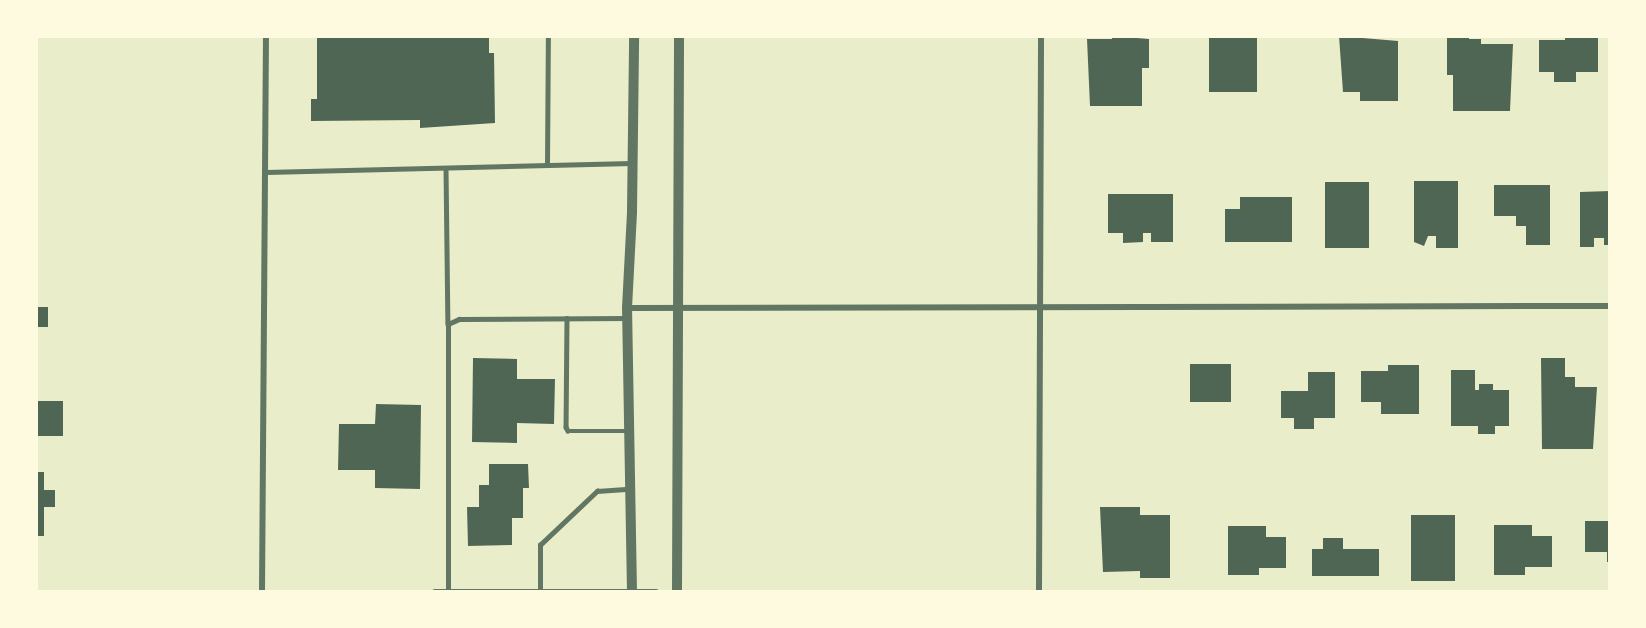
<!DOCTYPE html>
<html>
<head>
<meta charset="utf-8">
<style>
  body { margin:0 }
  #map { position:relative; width:1646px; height:628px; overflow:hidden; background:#e9edc9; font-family:"Times New Roman",serif }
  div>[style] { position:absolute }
  .building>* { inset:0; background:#4f6655; transform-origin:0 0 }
  .service>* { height:4.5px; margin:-2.25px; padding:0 2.25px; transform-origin:2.25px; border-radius:2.25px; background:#617663 }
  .minor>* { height:6px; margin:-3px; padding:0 3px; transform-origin:3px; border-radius:3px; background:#617663 }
  .tertiary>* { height:10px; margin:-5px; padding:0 5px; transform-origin:5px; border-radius:5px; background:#617663 }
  span { translate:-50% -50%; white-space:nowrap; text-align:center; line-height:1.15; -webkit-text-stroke:6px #fefae0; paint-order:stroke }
  .frame { position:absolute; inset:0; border:38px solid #fefae0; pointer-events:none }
</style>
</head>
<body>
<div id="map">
  <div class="building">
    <div style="clip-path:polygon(317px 36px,489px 36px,489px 53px,494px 53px,495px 123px,420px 128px,420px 120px,311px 121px,311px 99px,317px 99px)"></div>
    <div style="clip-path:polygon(1112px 36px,1149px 39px,1149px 68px,1142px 68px,1142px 106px,1090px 106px,1087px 39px,1112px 39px)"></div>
    <div style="left:1209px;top:36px;width:48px;height:56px"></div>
    <div style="clip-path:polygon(1339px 36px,1398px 41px,1398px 101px,1360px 101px,1360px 92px,1343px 92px)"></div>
    <div style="clip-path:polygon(1447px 36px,1469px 36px,1469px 39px,1481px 39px,1481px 44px,1513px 44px,1510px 111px,1453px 111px,1453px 75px,1447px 75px)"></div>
    <div style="clip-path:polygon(1565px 36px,1598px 36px,1598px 72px,1576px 72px,1576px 82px,1554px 82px,1554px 72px,1539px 72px,1539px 40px,1565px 40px)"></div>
    <div style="clip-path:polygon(1414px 181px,1458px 181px,1458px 248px,1436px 248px,1436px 236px,1428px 236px,1424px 246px,1414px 242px)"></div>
    <div style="left:1325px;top:182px;width:44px;height:66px"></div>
    <div style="clip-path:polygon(1494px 185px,1550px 185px,1550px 245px,1526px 245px,1526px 226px,1516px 226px,1516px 216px,1494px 216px)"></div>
    <div style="clip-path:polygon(1610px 191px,1610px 245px,1604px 245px,1604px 238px,1594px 238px,1594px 247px,1580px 247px,1580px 192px)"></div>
    <div style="clip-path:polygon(1108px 194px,1173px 194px,1173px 242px,1151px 242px,1151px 233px,1143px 233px,1143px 242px,1123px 243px,1123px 233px,1108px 233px)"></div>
    <div style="clip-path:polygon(1240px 197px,1292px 197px,1292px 242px,1225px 242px,1225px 209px,1240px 209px)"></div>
    <div style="left:36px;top:208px;width:2px;height:45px"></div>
    <div style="left:36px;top:307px;width:12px;height:20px"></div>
    <div style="clip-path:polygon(473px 358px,517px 359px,517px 379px,555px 379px,554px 424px,517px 423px,517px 443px,472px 442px)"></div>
    <div style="clip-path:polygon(1541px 358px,1565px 358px,1565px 377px,1575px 377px,1575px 387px,1597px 387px,1593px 449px,1542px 449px)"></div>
    <div style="left:1190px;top:364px;width:41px;height:38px"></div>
    <div style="clip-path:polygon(1388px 365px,1419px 365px,1419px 414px,1381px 414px,1381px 402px,1361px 402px,1361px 371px,1388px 371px)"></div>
    <div style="clip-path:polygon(1451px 370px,1475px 370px,1475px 390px,1479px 390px,1479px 384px,1493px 384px,1493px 390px,1509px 390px,1509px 426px,1495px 426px,1495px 434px,1478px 434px,1478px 426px,1451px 426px)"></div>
    <div style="clip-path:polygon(1308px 372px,1335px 372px,1335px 418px,1314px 418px,1314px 429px,1294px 429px,1294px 418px,1281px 418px,1281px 391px,1308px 391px)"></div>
    <div style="left:36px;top:401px;width:27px;height:35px"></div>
    <div style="clip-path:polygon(376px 404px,421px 405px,420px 489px,375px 488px,375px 470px,338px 470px,339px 424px,375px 424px)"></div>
    <div style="clip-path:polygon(489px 464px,528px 464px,529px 488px,523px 488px,523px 518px,512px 518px,512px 545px,468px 546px,467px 507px,479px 507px,479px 485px,489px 485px)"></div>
    <div style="clip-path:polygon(36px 472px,44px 472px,44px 490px,55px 490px,55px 507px,44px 507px,44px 536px,36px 536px)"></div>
    <div style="clip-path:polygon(1100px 507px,1140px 507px,1140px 515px,1170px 515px,1170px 578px,1140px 578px,1140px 571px,1103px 572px)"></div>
    <div style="left:1411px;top:515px;width:44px;height:66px"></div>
    <div style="clip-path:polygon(1585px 521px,1610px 521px,1610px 562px,1607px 562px,1607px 552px,1585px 552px)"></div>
    <div style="clip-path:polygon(1494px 525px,1532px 525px,1532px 536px,1552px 536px,1552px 567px,1525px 567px,1525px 575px,1494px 575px)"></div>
    <div style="clip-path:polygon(1228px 526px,1266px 526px,1266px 537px,1286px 537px,1286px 568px,1259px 568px,1259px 575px,1228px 575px)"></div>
    <div style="clip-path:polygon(1323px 538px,1343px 538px,1343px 549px,1379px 549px,1379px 576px,1312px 576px,1312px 549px,1323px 549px)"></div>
  </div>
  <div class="service">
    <div style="left:547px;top:165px;width:129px;rotate:-89.6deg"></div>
    <div style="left:446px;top:168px;width:156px;rotate:89.3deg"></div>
    <div style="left:266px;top:172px;width:366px;rotate:-1.4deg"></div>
    <div style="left:567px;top:318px;width:109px;rotate:90.5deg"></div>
    <div style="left:566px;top:427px;width:4px;rotate:63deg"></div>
    <div style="left:568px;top:431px;width:59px"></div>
    <div style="left:448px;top:590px;width:266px;rotate:-90deg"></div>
    <div style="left:448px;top:324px;width:12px;rotate:-24deg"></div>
    <div style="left:459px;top:319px;width:168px;rotate:-0.3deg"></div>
    <div style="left:540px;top:590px;width:45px;rotate:-90deg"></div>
    <div style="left:540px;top:545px;width:79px;rotate:-43.5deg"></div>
    <div style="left:597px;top:491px;width:32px;rotate:-4deg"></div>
  </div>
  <div class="minor">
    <div style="left:627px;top:308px;width:983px;rotate:-0.12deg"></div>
    <div style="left:262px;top:592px;width:556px;rotate:-89.59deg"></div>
    <div style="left:435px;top:592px;width:221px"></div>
    <div style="left:1039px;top:592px;width:556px;rotate:-89.79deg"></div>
  </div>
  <div class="tertiary">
    <div style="left:632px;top:592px;width:284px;rotate:-91deg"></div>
    <div style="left:627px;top:308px;width:97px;rotate:-87deg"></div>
    <div style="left:632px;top:211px;width:175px;rotate:-89.3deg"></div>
    <div style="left:677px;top:592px;width:556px;rotate:-89.79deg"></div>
  </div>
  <div class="frame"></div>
</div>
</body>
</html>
